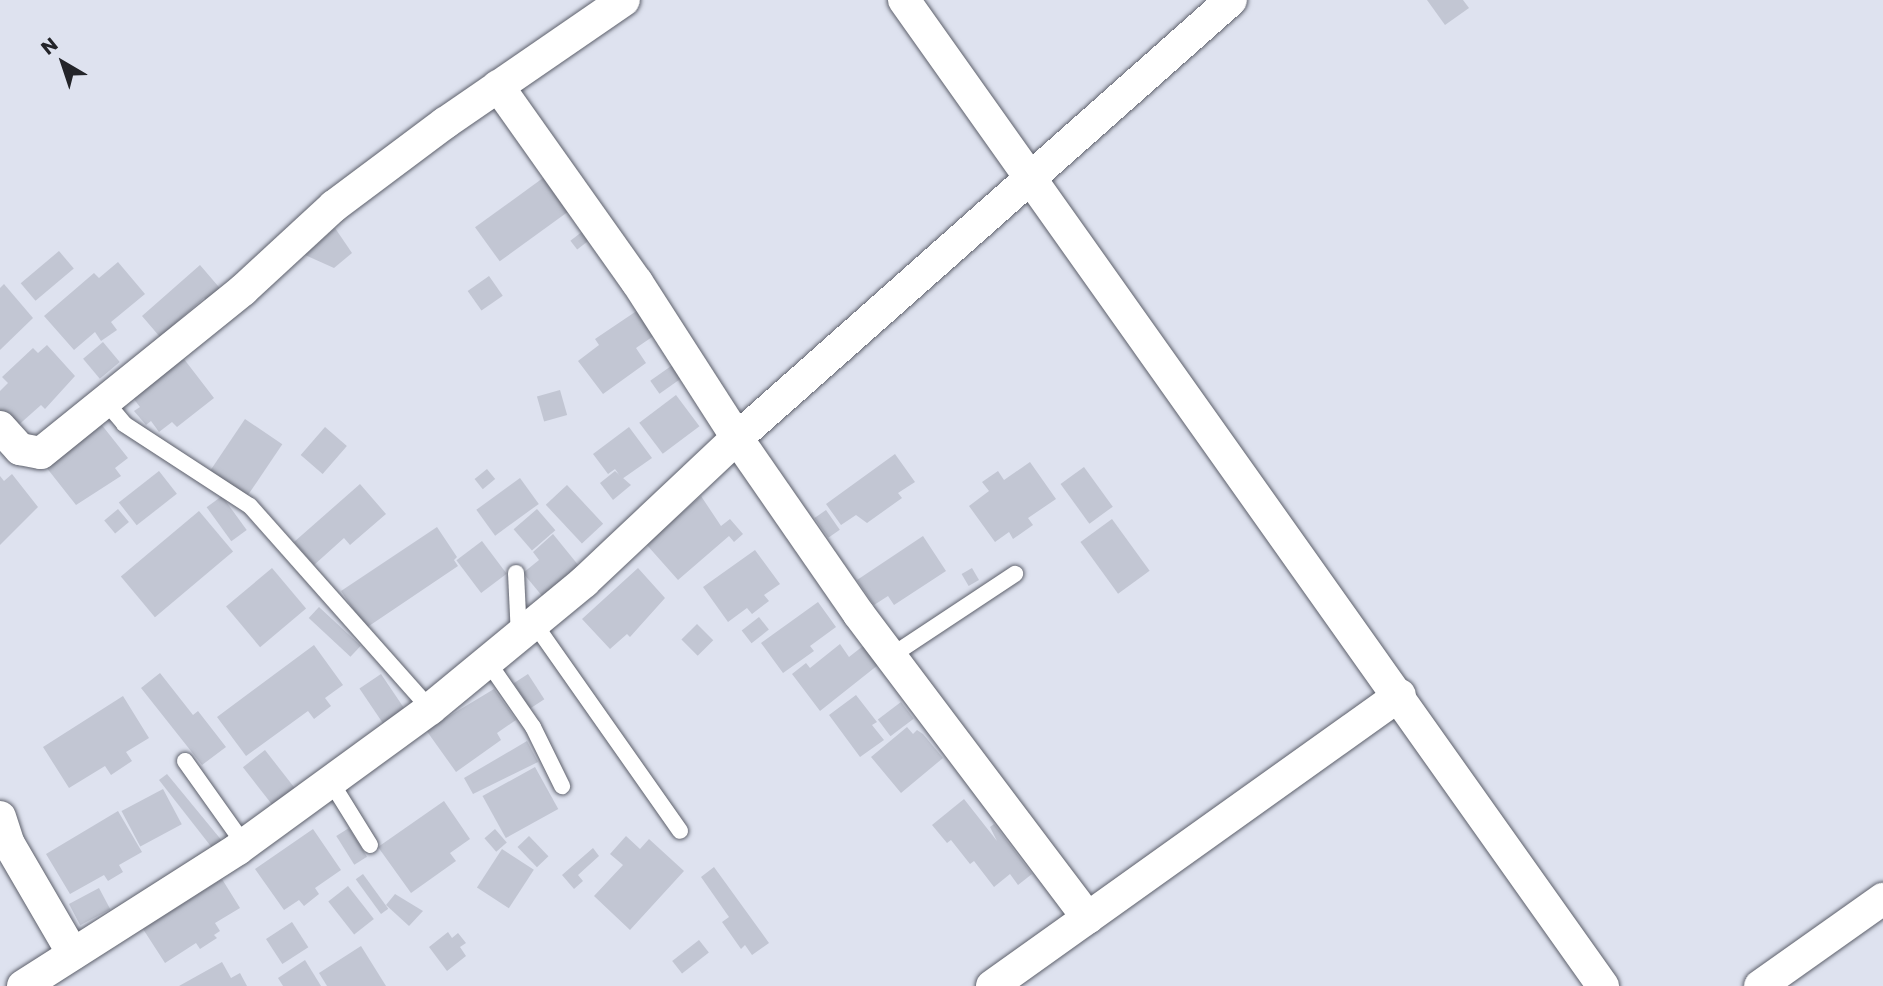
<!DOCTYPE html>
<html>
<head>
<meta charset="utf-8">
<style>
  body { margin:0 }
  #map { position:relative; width:1883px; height:986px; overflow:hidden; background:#dee2ef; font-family:Poppins,sans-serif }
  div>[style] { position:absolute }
  .building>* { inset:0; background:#c2c6d3; transform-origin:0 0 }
  .roads { filter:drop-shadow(0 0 2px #5d606b) drop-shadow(0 0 2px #5d606b) }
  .service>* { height:16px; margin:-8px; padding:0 8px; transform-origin:8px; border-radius:8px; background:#fff }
  .minor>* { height:32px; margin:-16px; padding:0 16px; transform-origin:16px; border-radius:16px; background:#fff }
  span { translate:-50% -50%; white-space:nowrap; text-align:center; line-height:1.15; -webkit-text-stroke:7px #dee2ef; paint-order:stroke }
  .north { position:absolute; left:28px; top:28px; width:70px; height:70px; -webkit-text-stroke:5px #dee2ef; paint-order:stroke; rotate:321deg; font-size:19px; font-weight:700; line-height:28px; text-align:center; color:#232429 }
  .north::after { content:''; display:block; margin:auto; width:24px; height:32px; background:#232429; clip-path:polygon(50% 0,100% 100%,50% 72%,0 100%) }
</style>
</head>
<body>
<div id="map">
  <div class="building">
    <div style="clip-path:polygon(1427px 0,1463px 0,1469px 8px,1445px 25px)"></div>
    <div style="left:543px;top:178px;width:42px;height:84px;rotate:54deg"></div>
    <div style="clip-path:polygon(335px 228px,352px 253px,334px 268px,305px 255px)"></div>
    <div style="left:583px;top:231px;width:11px;height:16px;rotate:52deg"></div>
    <div style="left:59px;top:251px;width:23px;height:50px;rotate:50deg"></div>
    <div style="clip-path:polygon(118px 262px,145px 294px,111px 322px,117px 330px,101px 341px,95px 332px,74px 350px,44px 316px,94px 273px,99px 278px)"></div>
    <div style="clip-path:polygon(200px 265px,224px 293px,211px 305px,204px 298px,160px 337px,142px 316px)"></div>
    <div style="left:489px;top:276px;width:24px;height:26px;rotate:55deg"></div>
    <div style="clip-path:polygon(4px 284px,33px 318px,0 350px,0 288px)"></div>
    <div style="clip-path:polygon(638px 310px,655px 335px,636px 348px,646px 363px,603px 394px,578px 361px,599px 345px,595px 339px)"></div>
    <div style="left:103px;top:342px;width:26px;height:26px;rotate:50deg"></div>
    <div style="clip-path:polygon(47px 345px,75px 376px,45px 409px,41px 405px,14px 429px,0 413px,0 391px,8px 383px,2px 377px,33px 348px,38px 353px)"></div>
    <div style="clip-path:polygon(184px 359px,214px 398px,177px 427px,172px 422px,159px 432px,151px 421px,146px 425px,134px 411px,140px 407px,133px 398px)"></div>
    <div style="left:674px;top:364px;width:16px;height:29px;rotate:55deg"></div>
    <div style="left:560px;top:390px;width:26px;height:24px;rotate:74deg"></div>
    <div style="left:676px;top:395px;width:39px;height:46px;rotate:53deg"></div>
    <div style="left:245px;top:419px;width:45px;height:62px;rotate:34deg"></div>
    <div style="clip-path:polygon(101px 424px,128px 458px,115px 468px,121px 476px,76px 505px,46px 467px)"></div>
    <div style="left:325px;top:427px;width:29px;height:37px;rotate:41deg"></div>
    <div style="clip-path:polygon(629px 427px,652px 458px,622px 479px,615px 469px,608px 474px,593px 454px)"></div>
    <div style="clip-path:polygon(895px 454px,915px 482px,898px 493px,902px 498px,867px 523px,856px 515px,841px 525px,826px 504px)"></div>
    <div style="clip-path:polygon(1030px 462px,1056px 499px,1028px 518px,1033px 525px,1013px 539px,1009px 532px,995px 542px,969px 506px,989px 491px,982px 482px,998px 471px,1004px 480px)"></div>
    <div style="left:1084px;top:467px;width:49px;height:29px;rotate:54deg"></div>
    <div style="left:487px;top:469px;width:13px;height:16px;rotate:51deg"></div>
    <div style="left:159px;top:471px;width:29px;height:51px;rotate:52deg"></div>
    <div style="clip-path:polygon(615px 471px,631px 485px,613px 500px,600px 483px)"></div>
    <div style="clip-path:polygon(12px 474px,38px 507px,0 545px,0 476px,4px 481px)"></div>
    <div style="left:520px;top:478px;width:32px;height:54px;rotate:54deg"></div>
    <div style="clip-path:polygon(360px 484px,386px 514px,350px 545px,344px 538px,314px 565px,294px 542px)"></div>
    <div style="left:567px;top:485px;width:53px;height:29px;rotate:47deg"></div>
    <div style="left:222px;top:496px;width:42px;height:19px;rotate:54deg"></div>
    <div style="clip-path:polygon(701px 496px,721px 526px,730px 519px,743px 534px,734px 542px,729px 536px,678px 580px,646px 544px)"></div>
    <div style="left:118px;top:509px;width:17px;height:18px;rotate:50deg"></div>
    <div style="left:537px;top:509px;width:28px;height:31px;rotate:49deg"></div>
    <div style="left:826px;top:510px;width:24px;height:14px;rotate:55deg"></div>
    <div style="left:199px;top:511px;width:53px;height:102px;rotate:50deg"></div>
    <div style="left:1112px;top:519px;width:64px;height:39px;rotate:54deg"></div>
    <div style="clip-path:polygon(437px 527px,457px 557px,454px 560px,458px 566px,366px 628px,341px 591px)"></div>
    <div style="clip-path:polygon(553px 534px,579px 566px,543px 597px,523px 573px,539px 560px,533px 552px)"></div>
    <div style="clip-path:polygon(923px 536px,946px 571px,894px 605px,888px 596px,874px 605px,857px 580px)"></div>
    <div style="left:482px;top:541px;width:41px;height:32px;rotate:53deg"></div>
    <div style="clip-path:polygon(755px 550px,780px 584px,764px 595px,769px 601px,752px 614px,747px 608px,728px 622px,703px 587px)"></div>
    <div style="left:272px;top:568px;width:53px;height:60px;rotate:50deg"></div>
    <div style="clip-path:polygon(638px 568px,665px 598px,630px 637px,627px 634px,610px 649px,582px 619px)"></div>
    <div style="left:972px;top:568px;width:14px;height:12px;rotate:60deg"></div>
    <div style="clip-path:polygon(818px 602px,836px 627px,810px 646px,814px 651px,783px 673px,761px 643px)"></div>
    <div style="left:319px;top:607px;width:57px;height:15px;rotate:43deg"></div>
    <div style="left:759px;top:617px;width:16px;height:22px;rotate:52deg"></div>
    <div style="left:697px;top:624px;width:23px;height:22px;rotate:45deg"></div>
    <div style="clip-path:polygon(840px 644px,849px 657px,863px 646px,878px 665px,820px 711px,792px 674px,806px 663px,810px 668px)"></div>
    <div style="clip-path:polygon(314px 645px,343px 685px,325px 698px,331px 706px,314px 719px,308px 711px,246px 756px,217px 717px)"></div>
    <div style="clip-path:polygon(160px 673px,193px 715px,198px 711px,226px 747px,202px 765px,141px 688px)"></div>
    <div style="left:381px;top:674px;width:42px;height:26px;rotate:56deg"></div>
    <div style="left:528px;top:674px;width:30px;height:17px;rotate:57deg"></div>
    <div style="clip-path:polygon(494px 689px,516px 720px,497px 733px,501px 740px,456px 772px,426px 730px)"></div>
    <div style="clip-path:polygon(856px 695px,877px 722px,872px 725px,884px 740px,860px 757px,829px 715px)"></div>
    <div style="clip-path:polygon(123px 696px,149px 738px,126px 752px,132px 761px,111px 775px,105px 766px,69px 788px,43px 747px)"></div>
    <div style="left:901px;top:702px;width:21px;height:29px;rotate:53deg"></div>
    <div style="clip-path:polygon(907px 727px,913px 734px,917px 730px,923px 734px,943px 758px,901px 793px,871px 757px)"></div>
    <div style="clip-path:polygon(527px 741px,538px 762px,473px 794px,464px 778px)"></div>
    <div style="left:265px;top:750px;width:52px;height:28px;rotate:52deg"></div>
    <div style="left:535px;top:767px;width:48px;height:60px;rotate:61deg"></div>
    <div style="clip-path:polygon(167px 774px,223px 842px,213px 849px,159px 780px)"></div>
    <div style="left:163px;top:789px;width:40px;height:47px;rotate:62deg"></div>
    <div style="clip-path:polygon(964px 799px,997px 841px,990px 827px,994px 824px,1032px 874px,1018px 885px,1010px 874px,994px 887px,974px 861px,970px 864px,951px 840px,947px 843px,932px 825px)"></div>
    <div style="clip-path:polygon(444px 801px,470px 839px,450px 853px,456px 861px,411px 893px,378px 847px)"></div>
    <div style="clip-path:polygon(118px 811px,142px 852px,119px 865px,123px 872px,108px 881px,104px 875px,70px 894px,46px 854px)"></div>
    <div style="left:349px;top:828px;width:34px;height:15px;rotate:58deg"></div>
    <div style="clip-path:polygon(313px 829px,341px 870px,315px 888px,319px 894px,304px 906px,299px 900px,284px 910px,255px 869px)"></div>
    <div style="left:495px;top:829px;width:18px;height:14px;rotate:49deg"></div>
    <div style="left:529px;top:836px;width:28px;height:16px;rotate:46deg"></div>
    <div style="clip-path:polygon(626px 836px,640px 849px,649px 839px,684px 871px,630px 930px,594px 896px,623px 865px,610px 854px)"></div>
    <div style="clip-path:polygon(593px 848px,599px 856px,578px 875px,583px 881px,574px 889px,562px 875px)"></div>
    <div style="left:502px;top:849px;width:38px;height:46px;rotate:33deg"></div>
    <div style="clip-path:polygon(714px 867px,769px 943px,752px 955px,745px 945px,741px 949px,722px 922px,729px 917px,701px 877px)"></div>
    <div style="left:363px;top:874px;width:43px;height:9px;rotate:54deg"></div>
    <div style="clip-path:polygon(222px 879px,240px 908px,215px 923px,220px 931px,214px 935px,217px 938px,200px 949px,196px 943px,165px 963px,143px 929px)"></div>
    <div style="left:348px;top:886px;width:42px;height:25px;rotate:52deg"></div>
    <div style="left:99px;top:888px;width:24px;height:34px;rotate:62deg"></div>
    <div style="clip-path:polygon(395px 894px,423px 911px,409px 926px,386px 905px)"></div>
    <div style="left:292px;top:922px;width:30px;height:31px;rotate:57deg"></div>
    <div style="clip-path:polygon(448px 932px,452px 938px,458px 933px,466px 943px,460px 947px,466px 956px,447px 971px,429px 947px)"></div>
    <div style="left:699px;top:940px;width:16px;height:34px;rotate:52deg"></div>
    <div style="clip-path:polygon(361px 946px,386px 986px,327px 986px,319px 973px)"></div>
    <div style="clip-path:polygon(305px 960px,321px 986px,283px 986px,278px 978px)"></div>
    <div style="clip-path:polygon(222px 962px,231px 978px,240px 973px,247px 986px,179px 986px)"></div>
  </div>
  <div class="roads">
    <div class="service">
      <div style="left:105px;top:401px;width:30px;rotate:50deg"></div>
      <div style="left:124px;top:424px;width:150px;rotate:33.1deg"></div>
      <div style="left:250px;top:506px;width:271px;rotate:48.4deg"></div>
      <div style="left:516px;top:573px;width:63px;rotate:87.3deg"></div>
      <div style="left:534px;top:623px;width:254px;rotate:54.9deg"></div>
      <div style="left:891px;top:656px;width:149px;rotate:-33.5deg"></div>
      <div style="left:488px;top:662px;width:79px;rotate:55.3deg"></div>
      <div style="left:533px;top:727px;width:66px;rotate:63.8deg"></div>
      <div style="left:185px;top:761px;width:102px;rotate:54.6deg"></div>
      <div style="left:331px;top:782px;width:74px;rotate:58.2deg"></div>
    </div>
    <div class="minor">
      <div style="left:904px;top:0;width:1209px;rotate:54.67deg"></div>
      <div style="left:498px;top:86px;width:240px;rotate:54.7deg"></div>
      <div style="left:637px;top:282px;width:185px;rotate:57.3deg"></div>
      <div style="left:737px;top:438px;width:213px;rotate:55.3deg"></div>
      <div style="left:858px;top:613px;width:382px;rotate:53deg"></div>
      <div style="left:0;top:427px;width:30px;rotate:48deg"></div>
      <div style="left:20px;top:449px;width:21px;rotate:11deg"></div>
      <div style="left:41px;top:453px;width:260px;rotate:-38.9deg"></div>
      <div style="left:243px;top:290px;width:124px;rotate:-42.7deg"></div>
      <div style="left:334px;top:206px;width:139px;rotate:-36.8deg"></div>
      <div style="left:445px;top:123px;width:217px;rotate:-34.5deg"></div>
      <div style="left:0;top:817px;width:28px;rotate:72deg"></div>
      <div style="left:9px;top:844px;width:127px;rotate:59.8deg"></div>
      <div style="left:23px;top:986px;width:255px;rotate:-32.5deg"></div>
      <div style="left:238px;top:849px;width:238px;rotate:-36.1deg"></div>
      <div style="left:430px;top:709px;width:200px;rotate:-39.5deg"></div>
      <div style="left:584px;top:582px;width:210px;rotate:-43.3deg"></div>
      <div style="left:737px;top:438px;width:660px;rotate:-41.56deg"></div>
      <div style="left:992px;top:986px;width:501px;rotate:-35.5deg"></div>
      <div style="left:1760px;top:986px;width:151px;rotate:-35.3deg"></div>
    </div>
  </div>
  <div class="north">N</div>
</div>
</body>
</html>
